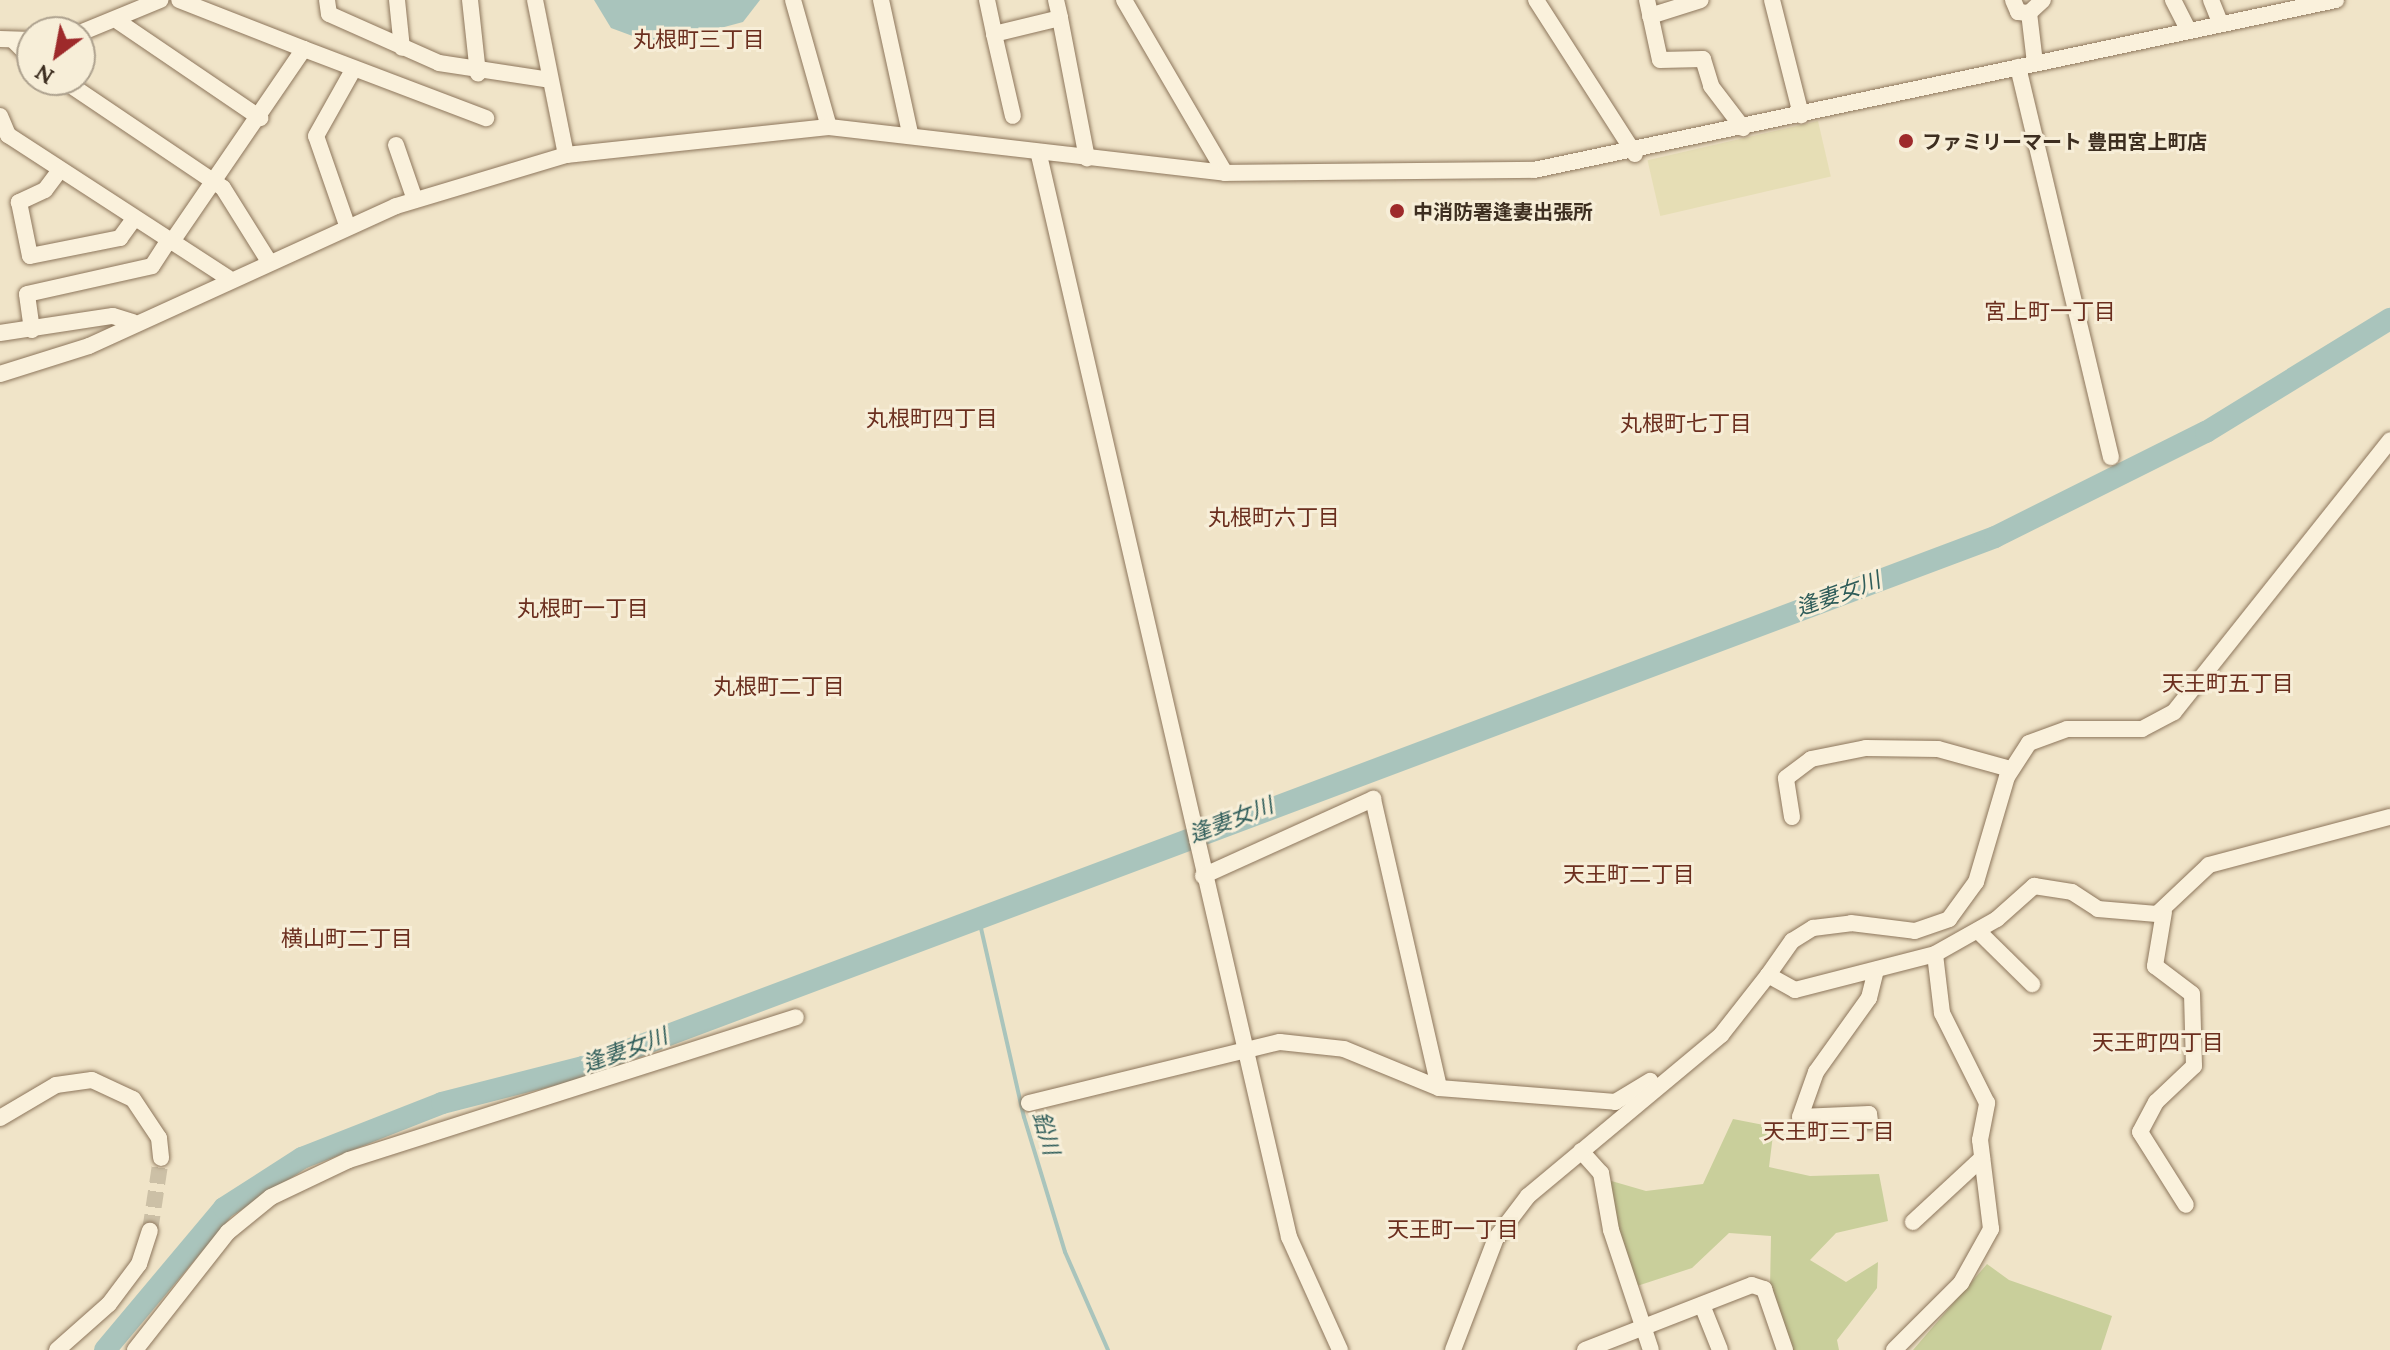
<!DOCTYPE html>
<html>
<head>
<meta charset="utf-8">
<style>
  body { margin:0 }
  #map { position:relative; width:2390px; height:1350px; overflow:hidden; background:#f0e4c8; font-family:Lora,"Noto Sans JP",serif }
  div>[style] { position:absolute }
  .farmland>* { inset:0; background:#e6deb5; transform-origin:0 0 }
  .green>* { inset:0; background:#c9cf9b }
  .water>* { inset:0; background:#a9c4bc }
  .stream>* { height:4px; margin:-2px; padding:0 2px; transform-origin:2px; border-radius:2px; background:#a9c4bc }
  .river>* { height:22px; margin:-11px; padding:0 11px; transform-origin:11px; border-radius:11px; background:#a9c4bc }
  .minor-tunnel>* { height:16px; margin-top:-8px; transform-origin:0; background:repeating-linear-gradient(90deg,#ccc0a6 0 16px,transparent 0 24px) }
  .roads { filter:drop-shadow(0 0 2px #8d765c) drop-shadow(0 0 2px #8d765c) }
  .minor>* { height:16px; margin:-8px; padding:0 8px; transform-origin:8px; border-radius:8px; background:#faf1dc }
  .dots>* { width:22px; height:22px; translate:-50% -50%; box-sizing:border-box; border:4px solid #f7eed8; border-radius:50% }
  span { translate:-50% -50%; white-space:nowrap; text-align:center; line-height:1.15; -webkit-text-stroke:6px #f7eed8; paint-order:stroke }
  .poi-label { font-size:20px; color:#3d2e20; font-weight:700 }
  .left { translate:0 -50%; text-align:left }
  .neighbourhood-label { font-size:22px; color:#6b2e1e }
  .water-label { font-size:22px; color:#2f5d5a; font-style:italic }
  .north { position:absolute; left:16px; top:16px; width:80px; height:80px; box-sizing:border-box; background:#f7eed8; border:2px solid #ada18e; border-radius:50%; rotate:212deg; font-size:22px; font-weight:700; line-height:32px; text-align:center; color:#3d2e20 }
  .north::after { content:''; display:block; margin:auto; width:28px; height:36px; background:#9e2a2b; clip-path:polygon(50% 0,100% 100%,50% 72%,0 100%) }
</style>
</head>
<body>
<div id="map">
  <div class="farmland">
    <div style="left:1818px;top:121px;width:57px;height:175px;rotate:77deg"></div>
  </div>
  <div class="green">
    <div style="clip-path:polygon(1733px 1119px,1774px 1127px,1769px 1167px,1810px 1176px,1879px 1174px,1888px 1221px,1836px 1233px,1810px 1260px,1846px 1282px,1878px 1262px,1877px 1288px,1837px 1340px,1839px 1350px,1793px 1350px,1770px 1288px,1771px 1236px,1729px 1233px,1692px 1268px,1634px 1287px,1613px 1227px,1608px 1180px,1646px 1191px,1703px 1184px)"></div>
    <div style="clip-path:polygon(1987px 1264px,2009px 1280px,2112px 1316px,2101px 1350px,1913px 1350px)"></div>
  </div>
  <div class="water">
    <div style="clip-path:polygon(594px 0,760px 0,743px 22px,657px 45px,611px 28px)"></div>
  </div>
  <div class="stream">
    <div style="left:978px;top:915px;width:207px;rotate:77.2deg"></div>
    <div style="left:1024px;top:1117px;width:141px;rotate:73.1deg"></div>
    <div style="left:1065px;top:1252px;width:107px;rotate:66.3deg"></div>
  </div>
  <div class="river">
    <div style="left:105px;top:1350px;width:185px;rotate:-50deg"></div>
    <div style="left:224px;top:1208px;width:93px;rotate:-32.7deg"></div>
    <div style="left:302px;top:1158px;width:150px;rotate:-21.4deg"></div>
    <div style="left:442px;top:1103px;width:146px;rotate:-14.3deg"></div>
    <div style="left:583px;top:1067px;width:1508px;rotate:-20.57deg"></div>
    <div style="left:1995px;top:537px;width:236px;rotate:-26.5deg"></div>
    <div style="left:2206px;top:432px;width:216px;rotate:-31.6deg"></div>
  </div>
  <div class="minor-tunnel">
    <div style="left:150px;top:1231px;width:74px;rotate:-81.4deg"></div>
  </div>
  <div class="roads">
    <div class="minor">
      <div style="left:327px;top:0;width:14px;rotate:82deg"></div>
      <div style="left:329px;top:14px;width:120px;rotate:24deg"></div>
      <div style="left:439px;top:63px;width:112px;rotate:8.7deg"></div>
      <div style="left:397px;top:0;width:48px;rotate:84.1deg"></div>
      <div style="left:470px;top:0;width:74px;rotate:83.8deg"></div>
      <div style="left:535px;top:0;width:158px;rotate:78.7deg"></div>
      <div style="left:793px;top:0;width:132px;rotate:74.2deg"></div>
      <div style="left:881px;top:0;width:136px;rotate:77.7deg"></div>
      <div style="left:987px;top:0;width:35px;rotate:78deg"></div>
      <div style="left:994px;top:34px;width:68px;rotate:-13.6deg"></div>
      <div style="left:1060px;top:18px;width:143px;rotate:79.1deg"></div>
      <div style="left:1056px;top:0;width:18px;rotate:77deg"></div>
      <div style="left:1124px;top:0;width:200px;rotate:59.7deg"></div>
      <div style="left:1536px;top:0;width:183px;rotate:57.3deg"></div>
      <div style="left:1647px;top:0;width:61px;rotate:77.8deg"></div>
      <div style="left:1660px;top:60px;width:43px;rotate:-1.3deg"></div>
      <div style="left:1703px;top:59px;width:28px;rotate:73deg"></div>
      <div style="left:1711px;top:86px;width:53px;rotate:52.7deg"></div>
      <div style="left:1772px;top:0;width:119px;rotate:75.8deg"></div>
      <div style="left:2013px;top:0;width:13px;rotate:67deg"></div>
      <div style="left:2018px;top:12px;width:11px;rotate:5deg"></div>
      <div style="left:2173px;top:0;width:33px;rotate:63deg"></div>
      <div style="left:2211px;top:0;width:24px;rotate:68deg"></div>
      <div style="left:1650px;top:16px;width:53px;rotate:-17.4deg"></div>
      <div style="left:119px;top:22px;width:171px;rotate:34.2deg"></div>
      <div style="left:80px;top:33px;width:87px;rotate:-22.4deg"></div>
      <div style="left:994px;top:34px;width:84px;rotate:77deg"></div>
      <div style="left:0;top:39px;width:32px;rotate:2deg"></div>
      <div style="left:14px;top:41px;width:25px;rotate:45deg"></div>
      <div style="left:304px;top:49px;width:195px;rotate:20.8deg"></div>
      <div style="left:2035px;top:63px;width:50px;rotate:-96.8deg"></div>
      <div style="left:2029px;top:13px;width:19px;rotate:-43deg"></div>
      <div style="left:2018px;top:67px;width:401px;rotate:76.6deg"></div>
      <div style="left:63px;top:80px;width:193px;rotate:34deg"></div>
      <div style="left:223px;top:188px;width:85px;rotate:58deg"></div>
      <div style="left:0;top:116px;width:21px;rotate:67deg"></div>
      <div style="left:8px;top:135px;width:262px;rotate:33deg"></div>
      <div style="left:396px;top:145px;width:58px;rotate:70.9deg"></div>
      <div style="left:1039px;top:155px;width:1111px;rotate:76.99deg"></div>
      <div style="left:1289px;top:1237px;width:124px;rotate:65.7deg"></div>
      <div style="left:60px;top:170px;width:25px;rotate:127deg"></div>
      <div style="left:45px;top:190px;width:29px;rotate:155deg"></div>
      <div style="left:19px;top:202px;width:55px;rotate:78.5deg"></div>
      <div style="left:30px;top:256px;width:92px;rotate:-11.3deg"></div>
      <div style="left:120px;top:238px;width:24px;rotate:-54deg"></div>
      <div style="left:347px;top:225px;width:94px;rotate:-109.2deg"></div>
      <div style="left:316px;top:136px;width:76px;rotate:-60.7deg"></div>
      <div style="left:171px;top:243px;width:235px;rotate:-55.6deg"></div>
      <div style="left:304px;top:49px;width:134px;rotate:-158.6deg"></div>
      <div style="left:32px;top:330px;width:36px;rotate:-98deg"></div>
      <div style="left:27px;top:294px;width:128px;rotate:-12.6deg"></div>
      <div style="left:152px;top:266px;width:30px;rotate:-57deg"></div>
      <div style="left:0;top:333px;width:114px;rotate:-8.6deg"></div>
      <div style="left:113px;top:316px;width:21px;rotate:17deg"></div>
      <div style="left:0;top:374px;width:93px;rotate:-17.5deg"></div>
      <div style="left:89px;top:346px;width:337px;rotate:-24.5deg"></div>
      <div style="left:396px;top:206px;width:177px;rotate:-16.7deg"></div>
      <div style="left:566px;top:155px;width:264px;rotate:-6.1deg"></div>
      <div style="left:829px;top:127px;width:399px;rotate:6.6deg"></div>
      <div style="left:1225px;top:173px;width:309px;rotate:-0.6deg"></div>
      <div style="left:1534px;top:170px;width:820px;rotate:-11.97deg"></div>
      <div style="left:1792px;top:817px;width:39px;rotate:-99deg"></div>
      <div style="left:1786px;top:778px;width:31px;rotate:-37deg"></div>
      <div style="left:1811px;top:759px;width:56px;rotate:-11.3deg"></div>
      <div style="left:1866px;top:748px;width:72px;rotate:0.8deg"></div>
      <div style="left:1938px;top:749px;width:75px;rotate:15.5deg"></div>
      <div style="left:1203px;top:876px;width:187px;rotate:-24.4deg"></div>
      <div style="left:1373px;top:799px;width:296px;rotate:77.1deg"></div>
      <div style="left:2164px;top:912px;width:55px;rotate:99.5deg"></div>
      <div style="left:2155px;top:966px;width:46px;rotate:37.1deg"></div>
      <div style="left:2192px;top:994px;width:72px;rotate:88.4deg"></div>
      <div style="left:2194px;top:1066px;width:52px;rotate:136.5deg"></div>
      <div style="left:2156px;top:1102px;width:34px;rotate:118deg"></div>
      <div style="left:2140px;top:1132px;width:86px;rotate:57.8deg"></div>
      <div style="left:1978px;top:931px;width:76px;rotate:44.5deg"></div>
      <div style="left:1768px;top:975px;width:42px;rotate:-54.8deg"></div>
      <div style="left:1792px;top:941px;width:25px;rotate:-32deg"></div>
      <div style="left:1813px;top:928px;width:38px;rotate:-7deg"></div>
      <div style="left:1851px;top:923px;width:64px;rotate:7.1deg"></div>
      <div style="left:1915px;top:931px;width:36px;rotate:-19deg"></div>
      <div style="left:1949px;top:919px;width:46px;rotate:-53.9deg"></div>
      <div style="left:1976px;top:882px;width:109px;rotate:-73.6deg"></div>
      <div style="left:2007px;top:777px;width:40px;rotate:-57.1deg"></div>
      <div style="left:2029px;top:743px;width:40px;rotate:-20.2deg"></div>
      <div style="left:2067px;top:729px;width:75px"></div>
      <div style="left:2142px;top:729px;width:36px;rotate:-28deg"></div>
      <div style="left:2174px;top:712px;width:347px;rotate:-51.5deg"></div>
      <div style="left:1029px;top:1103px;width:258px;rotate:-13.7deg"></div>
      <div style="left:1280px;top:1042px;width:64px;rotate:6.2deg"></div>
      <div style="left:1344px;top:1049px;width:103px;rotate:22.3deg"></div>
      <div style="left:1439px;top:1088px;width:177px;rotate:4.5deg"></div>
      <div style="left:1615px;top:1102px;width:41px;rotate:-31deg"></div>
      <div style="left:0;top:1118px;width:65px;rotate:-30.5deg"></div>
      <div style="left:56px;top:1085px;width:36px;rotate:-8deg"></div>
      <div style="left:92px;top:1080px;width:45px;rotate:24.9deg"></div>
      <div style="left:133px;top:1099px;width:47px;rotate:56.3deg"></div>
      <div style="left:159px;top:1138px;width:20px;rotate:84deg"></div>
      <div style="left:1870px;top:1121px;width:7px;rotate:-98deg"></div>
      <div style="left:1869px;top:1114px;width:69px;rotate:177.5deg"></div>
      <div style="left:1800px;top:1117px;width:48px;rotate:-70.4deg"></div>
      <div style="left:1816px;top:1072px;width:91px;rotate:-54.4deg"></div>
      <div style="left:1869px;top:998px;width:29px;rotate:-76deg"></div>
      <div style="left:1581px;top:1151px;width:30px;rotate:48deg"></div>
      <div style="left:1601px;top:1173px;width:58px;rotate:80deg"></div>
      <div style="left:1611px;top:1230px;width:126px;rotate:71.6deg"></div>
      <div style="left:1913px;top:1222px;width:94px;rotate:-42.8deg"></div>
      <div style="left:1702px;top:1305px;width:48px;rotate:68.2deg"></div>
      <div style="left:57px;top:1350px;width:69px;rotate:-41.5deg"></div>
      <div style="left:109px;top:1304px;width:50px;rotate:-53.1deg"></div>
      <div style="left:139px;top:1264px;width:35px;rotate:-72deg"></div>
      <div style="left:135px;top:1350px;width:150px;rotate:-51.8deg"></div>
      <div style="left:228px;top:1232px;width:55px;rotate:-39.1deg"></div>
      <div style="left:271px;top:1197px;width:86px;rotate:-25.4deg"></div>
      <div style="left:349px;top:1160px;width:469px;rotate:-17.7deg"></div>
      <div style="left:1453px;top:1350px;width:120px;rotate:-69deg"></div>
      <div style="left:1496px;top:1238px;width:53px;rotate:-52.7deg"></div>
      <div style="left:1528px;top:1196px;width:251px;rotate:-39.8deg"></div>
      <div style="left:1721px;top:1035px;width:76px;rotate:-51.9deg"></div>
      <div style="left:1768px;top:975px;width:31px;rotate:29deg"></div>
      <div style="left:1795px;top:990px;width:145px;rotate:-14.4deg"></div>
      <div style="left:1935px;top:954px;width:71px;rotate:-29.4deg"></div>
      <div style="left:1997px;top:919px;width:50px;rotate:-41.7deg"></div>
      <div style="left:2034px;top:886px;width:38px;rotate:9deg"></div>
      <div style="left:2072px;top:892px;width:31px;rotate:33deg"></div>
      <div style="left:2098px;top:909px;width:59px;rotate:4.8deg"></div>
      <div style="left:2157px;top:914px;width:71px;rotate:-43.3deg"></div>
      <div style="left:2209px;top:865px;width:187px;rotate:-14.9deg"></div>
      <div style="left:1585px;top:1350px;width:179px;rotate:-21.3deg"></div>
      <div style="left:1752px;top:1285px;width:13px;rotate:18deg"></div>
      <div style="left:1764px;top:1289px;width:65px;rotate:71deg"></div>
      <div style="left:1894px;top:1350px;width:95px;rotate:-45deg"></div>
      <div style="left:1961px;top:1283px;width:62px;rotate:-60.9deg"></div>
      <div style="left:1991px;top:1229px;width:90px;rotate:-97deg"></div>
      <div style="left:1980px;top:1140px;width:38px;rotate:-79deg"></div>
      <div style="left:1987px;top:1103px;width:101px;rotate:-116.6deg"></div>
      <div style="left:1942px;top:1013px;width:59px;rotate:-96.8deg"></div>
    </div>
  </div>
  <div class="dots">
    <div style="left:1906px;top:141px;background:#9e2a2b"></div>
    <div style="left:1397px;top:211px;background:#9e2a2b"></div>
  </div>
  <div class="poi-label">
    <span class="left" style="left:1922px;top:141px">ファミリーマート 豊田宮上町店</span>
    <span class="left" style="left:1413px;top:211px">中消防署逢妻出張所</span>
  </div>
  <div class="neighbourhood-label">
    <span style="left:699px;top:40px">丸根町三丁目</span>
    <span style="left:2050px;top:312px">宮上町一丁目</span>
    <span style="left:932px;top:419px">丸根町四丁目</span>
    <span style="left:1686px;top:424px">丸根町七丁目</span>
    <span style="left:1274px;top:518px">丸根町六丁目</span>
    <span style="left:583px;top:609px">丸根町一丁目</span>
    <span style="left:2228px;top:684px">天王町五丁目</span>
    <span style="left:779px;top:687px">丸根町二丁目</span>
    <span style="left:1629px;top:875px">天王町二丁目</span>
    <span style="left:347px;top:939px">横山町二丁目</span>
    <span style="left:2158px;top:1043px">天王町四丁目</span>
    <span style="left:1829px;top:1132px">天王町三丁目</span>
    <span style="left:1453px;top:1230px">天王町一丁目</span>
  </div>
  <div class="water-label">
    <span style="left:1838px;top:594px;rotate:-20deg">逢妻女川</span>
    <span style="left:1231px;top:820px;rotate:-21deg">逢妻女川</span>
    <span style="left:625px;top:1050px;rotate:-20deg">逢妻女川</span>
    <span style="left:1046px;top:1133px;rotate:74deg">鉛川</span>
  </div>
  <div class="north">N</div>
</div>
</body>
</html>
